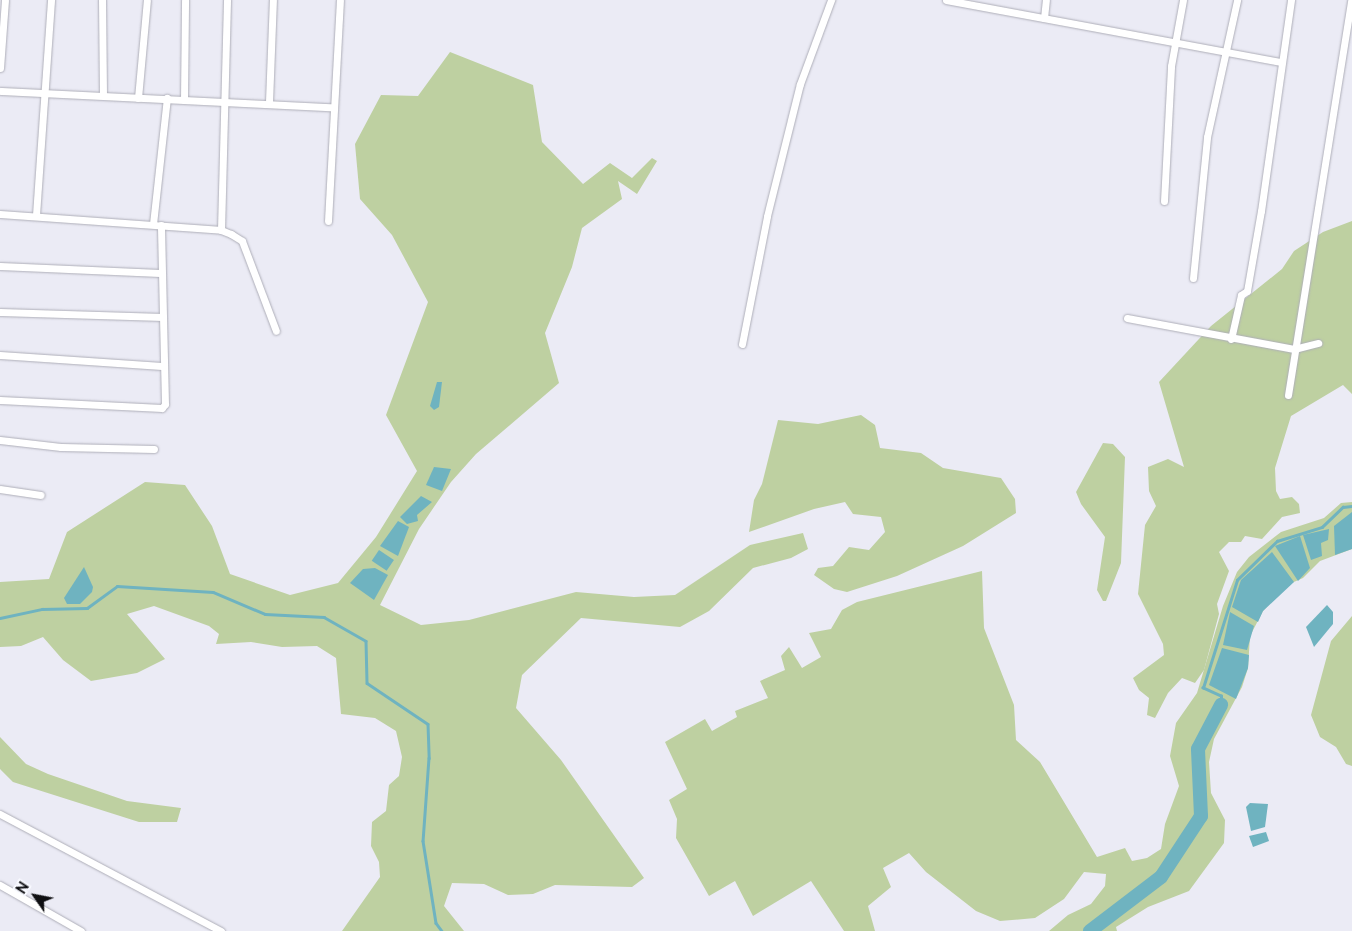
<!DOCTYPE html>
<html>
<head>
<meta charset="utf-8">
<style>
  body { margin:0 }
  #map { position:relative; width:1352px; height:931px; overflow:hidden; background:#ebebf5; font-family:Raleway,sans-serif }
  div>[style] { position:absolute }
  .green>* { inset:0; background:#bed0a1 }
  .water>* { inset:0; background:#6fb3c0; transform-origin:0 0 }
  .stream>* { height:2.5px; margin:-1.25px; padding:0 1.25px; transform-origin:1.25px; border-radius:1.25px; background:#6fb3c0 }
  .river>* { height:14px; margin:-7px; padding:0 7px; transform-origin:7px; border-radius:7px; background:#6fb3c0 }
  .roads { filter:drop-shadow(0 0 1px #aeaeb8) drop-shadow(0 0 1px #aeaeb8) }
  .street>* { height:7px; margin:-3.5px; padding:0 3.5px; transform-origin:3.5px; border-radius:3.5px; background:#fff }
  span { translate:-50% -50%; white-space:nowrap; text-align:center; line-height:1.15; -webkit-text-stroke:5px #f8f9ff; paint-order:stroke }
  .north { position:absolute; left:10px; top:871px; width:50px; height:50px; -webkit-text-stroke:4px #f8f9ff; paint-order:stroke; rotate:303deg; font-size:14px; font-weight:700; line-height:20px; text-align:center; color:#0f0f12 }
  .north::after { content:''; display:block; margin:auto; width:18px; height:22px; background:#0f0f12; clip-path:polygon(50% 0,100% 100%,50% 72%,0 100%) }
</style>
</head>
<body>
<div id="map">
  <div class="green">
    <div style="clip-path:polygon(450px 52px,533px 85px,542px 142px,583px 184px,610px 163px,632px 178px,652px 158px,657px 161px,637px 194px,618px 181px,622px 199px,582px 228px,572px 267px,545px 333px,559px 383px,476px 454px,451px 482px,419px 529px,380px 605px,421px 625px,469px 620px,576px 592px,634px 597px,675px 595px,750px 545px,803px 533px,808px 549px,791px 558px,753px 568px,709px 611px,680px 627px,581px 618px,522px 675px,516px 708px,561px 760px,644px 878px,632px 887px,555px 885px,533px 894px,508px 895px,484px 884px,452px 883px,444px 906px,464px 931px,342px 931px,380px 877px,379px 862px,371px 846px,372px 822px,386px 811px,389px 785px,399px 776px,402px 757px,396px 731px,375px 718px,341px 714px,336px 658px,317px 646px,282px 647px,251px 642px,216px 644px,219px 634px,209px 626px,154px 606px,127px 614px,165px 659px,137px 673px,91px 681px,63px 660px,43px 637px,21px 646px,0 647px,0 582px,49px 579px,67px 532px,145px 482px,185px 485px,212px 526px,230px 574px,290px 595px,338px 583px,376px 537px,417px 471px,386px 415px,428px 302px,392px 235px,360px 199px,355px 144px,381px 95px,418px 96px)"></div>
    <div style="clip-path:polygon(1352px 221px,1352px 394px,1343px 385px,1291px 416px,1275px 468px,1276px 491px,1280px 499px,1292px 497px,1299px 504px,1300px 513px,1282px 517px,1262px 539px,1245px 536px,1241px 542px,1229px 542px,1219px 552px,1229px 571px,1217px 604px,1219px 614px,1204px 670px,1195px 683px,1182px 678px,1168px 693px,1155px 718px,1147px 715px,1149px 698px,1139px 690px,1133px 678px,1164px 655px,1163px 644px,1138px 594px,1145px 525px,1156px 506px,1149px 491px,1148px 467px,1168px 459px,1184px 467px,1159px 382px,1211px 326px,1282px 269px,1294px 251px,1323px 232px)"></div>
    <div style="clip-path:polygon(861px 415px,875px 425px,880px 448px,921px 453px,943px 468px,1001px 478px,1015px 499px,1016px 513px,963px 546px,897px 576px,847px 592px,834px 589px,814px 575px,818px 568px,833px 566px,849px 547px,869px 550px,885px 532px,881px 517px,853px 514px,845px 502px,814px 509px,749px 532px,754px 500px,762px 484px,778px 420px,818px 424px)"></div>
    <div style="clip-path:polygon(1103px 443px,1113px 444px,1125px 457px,1121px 563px,1106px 601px,1103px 601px,1097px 590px,1105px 537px,1081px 504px,1076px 492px)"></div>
    <div style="clip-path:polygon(1352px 502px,1352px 549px,1320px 561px,1303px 578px,1287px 585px,1263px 611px,1250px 636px,1248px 668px,1242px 687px,1214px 739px,1209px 762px,1211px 793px,1225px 820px,1224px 843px,1189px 891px,1148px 907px,1116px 927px,1117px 931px,1049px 931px,1068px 915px,1091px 904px,1105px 886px,1106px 874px,1084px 872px,1064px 899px,1035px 918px,1000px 921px,976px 911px,926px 872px,909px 853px,883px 868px,891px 887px,868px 906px,875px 931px,844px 931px,811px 881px,753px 916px,735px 881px,709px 896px,676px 838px,677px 819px,669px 800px,687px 789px,665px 742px,705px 719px,712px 731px,737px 717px,735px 711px,768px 698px,760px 681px,785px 670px,781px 656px,789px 647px,802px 668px,821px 657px,809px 633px,831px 629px,842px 610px,857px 602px,982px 571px,984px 628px,1014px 705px,1016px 740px,1040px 762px,1097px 857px,1125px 848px,1132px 861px,1147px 858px,1161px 849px,1165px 824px,1179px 786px,1170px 756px,1176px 723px,1197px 693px,1223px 606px,1237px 572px,1249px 557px,1281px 532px,1324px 518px,1341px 503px)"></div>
    <div style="clip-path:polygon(1352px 616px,1352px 766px,1346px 764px,1336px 747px,1320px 737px,1311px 715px,1331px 641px)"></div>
    <div style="clip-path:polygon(0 737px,26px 764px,48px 774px,127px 801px,181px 808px,177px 822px,139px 822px,13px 782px,0 769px)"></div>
  </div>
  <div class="water">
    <div style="clip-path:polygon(437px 382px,442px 382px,439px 407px,434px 410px,430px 406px)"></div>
    <div style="clip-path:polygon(434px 467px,451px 469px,442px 491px,426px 485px)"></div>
    <div style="clip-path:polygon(421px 496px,432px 502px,417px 515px,418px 521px,407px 524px,400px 517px)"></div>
    <div style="clip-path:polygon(1352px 512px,1352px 549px,1335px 555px,1334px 526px)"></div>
    <div style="clip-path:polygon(398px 521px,409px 527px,398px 556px,380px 546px)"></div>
    <div style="clip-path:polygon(1329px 529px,1328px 540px,1321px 543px,1322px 556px,1311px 560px,1303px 535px)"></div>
    <div style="clip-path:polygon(1300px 536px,1310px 568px,1298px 581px,1275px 546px)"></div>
    <div style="left:379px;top:550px;width:18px;height:13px;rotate:34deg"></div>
    <div style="clip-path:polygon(1272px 552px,1294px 582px,1263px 611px,1258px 622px,1232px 607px,1241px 580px)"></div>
    <div style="clip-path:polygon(84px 567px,93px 587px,92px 592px,80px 604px,67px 604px,64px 598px)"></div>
    <div style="clip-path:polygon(375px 568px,388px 575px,374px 600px,350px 583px,363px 569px)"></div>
    <div style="clip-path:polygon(1327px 605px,1333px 612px,1333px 624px,1314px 647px,1306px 627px)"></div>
    <div style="clip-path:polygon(1230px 612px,1254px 626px,1247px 650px,1223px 645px)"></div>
    <div style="clip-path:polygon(1222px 648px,1249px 655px,1248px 668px,1236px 699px,1209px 685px)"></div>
    <div style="clip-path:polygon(1250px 803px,1268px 804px,1265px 827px,1251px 831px,1246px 807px)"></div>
    <div style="clip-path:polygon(1266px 832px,1269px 841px,1253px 847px,1249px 836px)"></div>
  </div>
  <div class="stream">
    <div style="left:0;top:618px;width:43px;rotate:-12.1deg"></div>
    <div style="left:42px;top:609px;width:45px;rotate:-1.3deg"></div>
    <div style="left:87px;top:608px;width:37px;rotate:-36deg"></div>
    <div style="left:117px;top:586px;width:96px;rotate:3.6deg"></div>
    <div style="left:213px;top:592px;width:56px;rotate:22.9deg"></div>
    <div style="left:265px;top:614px;width:59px;rotate:2.9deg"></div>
    <div style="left:324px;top:617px;width:48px;rotate:29.7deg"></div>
    <div style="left:366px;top:641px;width:42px;rotate:88.6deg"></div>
    <div style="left:367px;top:683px;width:73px;rotate:33.9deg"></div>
    <div style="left:428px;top:724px;width:34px;rotate:88deg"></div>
    <div style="left:429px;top:758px;width:83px;rotate:94.1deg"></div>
    <div style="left:423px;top:841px;width:83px;rotate:81deg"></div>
    <div style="left:436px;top:923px;width:10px;rotate:53deg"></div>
    <div style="left:1221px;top:705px;width:9px;rotate:-90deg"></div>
    <div style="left:1221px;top:696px;width:20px;rotate:-156deg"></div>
    <div style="left:1203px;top:688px;width:113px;rotate:-72.5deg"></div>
    <div style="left:1237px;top:580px;width:56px;rotate:-44.3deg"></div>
    <div style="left:1277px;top:541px;width:47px;rotate:-17.3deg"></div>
    <div style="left:1322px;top:527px;width:29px;rotate:-44deg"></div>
    <div style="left:1343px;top:507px;width:9px;rotate:-6deg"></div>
  </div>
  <div class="river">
    <div style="left:1090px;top:931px;width:89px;rotate:-37.3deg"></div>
    <div style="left:1161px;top:877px;width:73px;rotate:-56.7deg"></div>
    <div style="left:1201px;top:816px;width:67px;rotate:-92.6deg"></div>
    <div style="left:1198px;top:749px;width:50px;rotate:-62.4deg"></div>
  </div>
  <div class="roads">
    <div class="street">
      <div style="left:102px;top:0;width:94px;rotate:89.4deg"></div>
      <div style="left:946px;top:0;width:341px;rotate:10.5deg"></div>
      <div style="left:1044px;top:18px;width:18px;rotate:-84deg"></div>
      <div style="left:0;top:68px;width:68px;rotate:-85.8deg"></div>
      <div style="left:0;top:91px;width:332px;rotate:2.8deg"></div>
      <div style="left:138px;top:98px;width:98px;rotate:-84.8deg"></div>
      <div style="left:184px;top:100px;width:100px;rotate:-89.4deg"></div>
      <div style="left:269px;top:102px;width:102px;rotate:-87.8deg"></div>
      <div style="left:1164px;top:201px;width:135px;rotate:-87deg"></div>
      <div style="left:1171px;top:66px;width:67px;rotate:-79.7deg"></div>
      <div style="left:0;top:214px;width:222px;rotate:4.1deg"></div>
      <div style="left:221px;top:230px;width:11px;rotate:22deg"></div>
      <div style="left:231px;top:234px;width:13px;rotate:32deg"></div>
      <div style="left:242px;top:241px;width:96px;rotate:69.3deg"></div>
      <div style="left:36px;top:215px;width:216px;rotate:-86deg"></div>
      <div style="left:328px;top:221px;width:221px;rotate:-86.9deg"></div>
      <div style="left:153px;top:224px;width:127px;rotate:-83.7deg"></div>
      <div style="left:221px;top:230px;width:230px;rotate:-88.5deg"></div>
      <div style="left:0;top:266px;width:160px;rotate:2.5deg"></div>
      <div style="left:1193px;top:278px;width:142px;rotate:-84.3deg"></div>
      <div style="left:1207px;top:137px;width:140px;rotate:-77.6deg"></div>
      <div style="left:0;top:312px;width:163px;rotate:1.8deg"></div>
      <div style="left:1127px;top:318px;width:170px;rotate:10.5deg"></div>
      <div style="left:1294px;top:349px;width:25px;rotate:-14deg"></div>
      <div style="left:1231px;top:339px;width:45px;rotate:-77.2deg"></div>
      <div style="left:1241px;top:295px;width:7px;rotate:-34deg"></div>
      <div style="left:1247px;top:291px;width:81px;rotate:-80.1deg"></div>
      <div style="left:1261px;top:211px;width:213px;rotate:-81.9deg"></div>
      <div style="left:742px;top:344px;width:130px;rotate:-78.9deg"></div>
      <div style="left:767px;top:216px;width:136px;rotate:-76deg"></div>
      <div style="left:800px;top:84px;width:90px;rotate:-69.7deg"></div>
      <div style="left:0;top:355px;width:162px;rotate:3.9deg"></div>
      <div style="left:1288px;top:395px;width:400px;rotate:-80.9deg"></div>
      <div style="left:0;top:400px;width:162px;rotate:2.8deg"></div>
      <div style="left:162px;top:408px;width:5px;rotate:-53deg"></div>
      <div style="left:165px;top:404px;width:179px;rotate:-91.3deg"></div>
      <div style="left:0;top:440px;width:61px;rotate:6.5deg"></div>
      <div style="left:61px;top:447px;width:93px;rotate:1.2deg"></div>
      <div style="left:0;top:489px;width:41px;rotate:8.3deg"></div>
      <div style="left:0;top:814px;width:250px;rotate:27.9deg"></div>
      <div style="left:0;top:885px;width:93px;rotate:29.6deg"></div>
    </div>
  </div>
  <div class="north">N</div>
</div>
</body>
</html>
